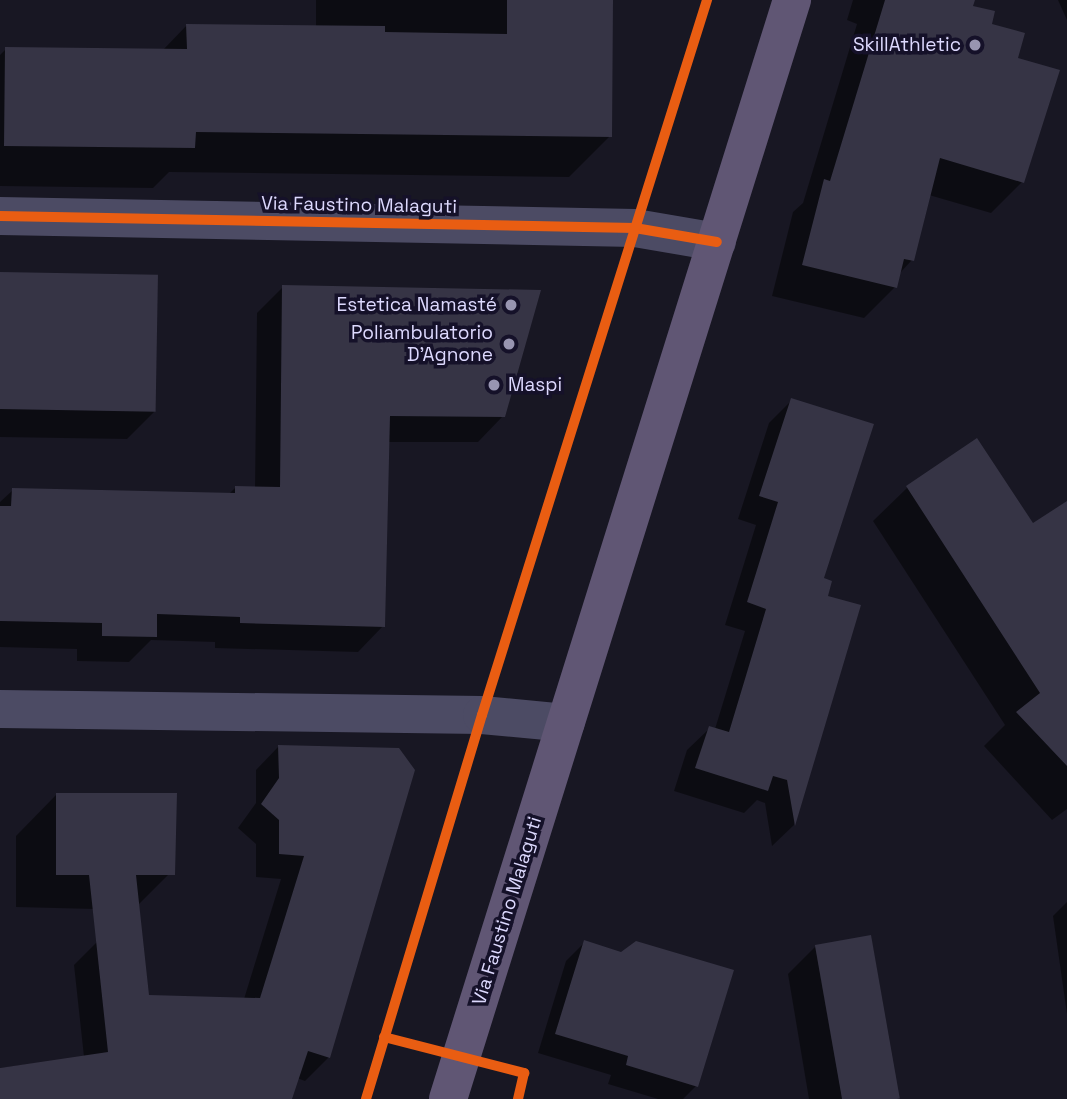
<!DOCTYPE html>
<html>
<head>
<meta charset="utf-8">
<style>
  body { margin:0 }
  #map { position:relative; width:1067px; height:1099px; overflow:hidden; background:#181723; font-family:"Space Grotesk",sans-serif }
  div>[style] { position:absolute }
  .shadow>* { inset:0; background:#0007 }
  .building>* { inset:0; background:#363445; transform-origin:0 0 }
  .minor>* { height:38px; margin:-19px; padding:0 19px; transform-origin:19px; border-radius:19px; background:#4c4b64 }
  .major>* { height:38px; margin:-19px; padding:0 19px; transform-origin:19px; border-radius:19px; background:#605674 }
  .cycleway>* { height:10px; margin:-5px; padding:0 5px; transform-origin:5px; border-radius:5px; background:#e95d12 }
  .dots>* { width:19px; height:19px; translate:-50% -50%; box-sizing:border-box; border:4px solid #151129; border-radius:50% }
  span { translate:-50% -50%; white-space:nowrap; text-align:center; line-height:1.15; -webkit-text-stroke:7px #151129; paint-order:stroke }
  .poi-label { font-size:19px; color:#ddd9fe }
  .right { translate:-100% -50%; text-align:right }
  .left { translate:0 -50%; text-align:left }
  .street-label { font-size:19px; color:#ddd9fe }
</style>
</head>
<body>
<div id="map">
  <div class="shadow">
    <div style="clip-path:polygon(316px 0,612px 0,610px 136px,569px 177px,169px 172px,153px 188px,0 186px,0 55px,6px 49px,162px 51px,187px 25px,316px 27px)"></div>
    <div style="clip-path:polygon(853px 0,974px 0,971px 7px,1016px 59px,1022px 182px,991px 213px,929px 195px,912px 260px,899px 274px,895px 287px,864px 318px,772px 296px,793px 212px,803px 203px,857px 24px,847px 20px)"></div>
    <div style="clip-path:polygon(1058px 0,1067px 0,1067px 20px)"></div>
    <div style="clip-path:polygon(0 274px,155px 411px,127px 439px,0 437px)"></div>
    <div style="clip-path:polygon(283px 287px,503px 416px,478px 442px,387px 442px,383px 626px,358px 652px,215px 648px,215px 642px,151px 640px,129px 662px,77px 661px,77px 649px,0 647px,0 502px,13px 490px,228px 495px,236px 487px,255px 488px,257px 313px)"></div>
    <div style="clip-path:polygon(792px 400px,826px 597px,859px 607px,794px 825px,772px 846px,765px 803px,757px 800px,744px 813px,674px 791px,687px 750px,710px 728px,715px 729px,745px 631px,725px 625px,756px 525px,738px 519px,769px 423px)"></div>
    <div style="clip-path:polygon(976px 441px,1033px 525px,1067px 503px,1067px 809px,1052px 820px,984px 746px,1005px 725px,873px 521px,907px 488px)"></div>
    <div style="clip-path:polygon(279px 746px,398px 750px,329px 1057px,305px 1081px,297px 1078px,290px 1099px,0 1099px,0 1068px,84px 1057px,74px 965px,97px 942px,148px 996px,244px 999px,281px 879px,256px 877px,256px 844px,238px 828px,256px 803px,256px 770px)"></div>
    <div style="clip-path:polygon(56px 795px,174px 869px,133px 910px,16px 907px,16px 836px)"></div>
    <div style="clip-path:polygon(1067px 902px,1067px 1014px,1053px 916px)"></div>
    <div style="clip-path:polygon(585px 942px,696px 1086px,683px 1099px,658px 1099px,608px 1084px,611px 1075px,538px 1053px,566px 961px)"></div>
    <div style="clip-path:polygon(816px 946px,897px 1099px,809px 1099px,788px 974px)"></div>
  </div>
  <div class="building">
    <div style="clip-path:polygon(507px 0,613px 0,612px 137px,196px 132px,195px 148px,4px 146px,5px 47px,187px 49px,186px 24px,385px 26px,385px 32px,507px 34px)"></div>
    <div style="clip-path:polygon(885px 0,975px 0,973px 6px,995px 11px,992px 24px,1025px 33px,1018px 58px,1060px 70px,1024px 183px,940px 158px,914px 261px,904px 259px,897px 288px,802px 265px,824px 179px,830px 181px)"></div>
    <div style="left:0;top:272px;width:158px;height:137px;rotate:1deg"></div>
    <div style="clip-path:polygon(282px 285px,541px 290px,505px 417px,390px 416px,385px 627px,240px 623px,240px 617px,157px 614px,157px 637px,102px 636px,102px 623px,0 621px,0 506px,11px 506px,12px 488px,235px 493px,235px 486px,280px 487px)"></div>
    <div style="clip-path:polygon(791px 398px,874px 424px,824px 578px,832px 581px,828px 596px,861px 605px,795px 826px,787px 780px,773px 776px,768px 791px,695px 768px,709px 726px,729px 732px,766px 609px,747px 602px,778px 502px,759px 496px)"></div>
    <div style="clip-path:polygon(977px 438px,1033px 523px,1067px 501px,1067px 766px,1016px 712px,1040px 693px,906px 486px)"></div>
    <div style="clip-path:polygon(278px 745px,399px 748px,415px 770px,330px 1058px,308px 1051px,292px 1099px,0 1099px,0 1068px,108px 1052px,89px 875px,56px 875px,56px 793px,177px 793px,175px 875px,136px 875px,149px 995px,260px 998px,304px 856px,279px 854px,279px 820px,261px 804px,279px 778px)"></div>
    <div style="left:871px;top:935px;width:166px;height:57px;rotate:80deg"></div>
    <div style="clip-path:polygon(584px 940px,621px 952px,636px 941px,734px 970px,698px 1087px,626px 1065px,628px 1056px,555px 1034px)"></div>
  </div>
  <div class="minor">
    <div style="left:0;top:216px;width:635px;rotate:1.08deg"></div>
    <div style="left:635px;top:228px;width:83px;rotate:9.7deg"></div>
    <div style="left:0;top:709px;width:482px;rotate:0.7deg"></div>
    <div style="left:482px;top:715px;width:84px;rotate:5.4deg"></div>
  </div>
  <div class="major">
    <div style="left:448px;top:1099px;width:1152px;rotate:-72.62deg"></div>
  </div>
  <div class="cycleway">
    <div style="left:0;top:216px;width:635px;rotate:1.08deg"></div>
    <div style="left:635px;top:228px;width:83px;rotate:9.7deg"></div>
    <div style="left:384px;top:1037px;width:145px;rotate:14.4deg"></div>
    <div style="left:524px;top:1073px;width:27px;rotate:103deg"></div>
    <div style="left:366px;top:1099px;width:401px;rotate:-73.2deg"></div>
    <div style="left:482px;top:715px;width:750px;rotate:-72.53deg"></div>
  </div>
  <div class="dots">
    <div style="left:975px;top:45px;background:#9895b1"></div>
    <div style="left:511px;top:305px;background:#9895b1"></div>
    <div style="left:509px;top:344px;background:#9895b1"></div>
    <div style="left:494px;top:385px;background:#9895b1"></div>
  </div>
  <div class="poi-label">
    <span class="right" style="left:961px;top:45px">SkillAthletic</span>
    <span class="right" style="left:497px;top:305px">Estetica Namasté</span>
    <span class="right" style="left:493px;top:344px">Poliambulatorio<br>D'Agnone</span>
    <span class="left" style="left:508px;top:385px">Maspi</span>
  </div>
  <div class="street-label">
    <span style="left:359px;top:205px;rotate:1deg">Via Faustino Malaguti</span>
    <span style="left:507px;top:911px;rotate:-73deg">Via Faustino Malaguti</span>
  </div>
</div>
</body>
</html>
